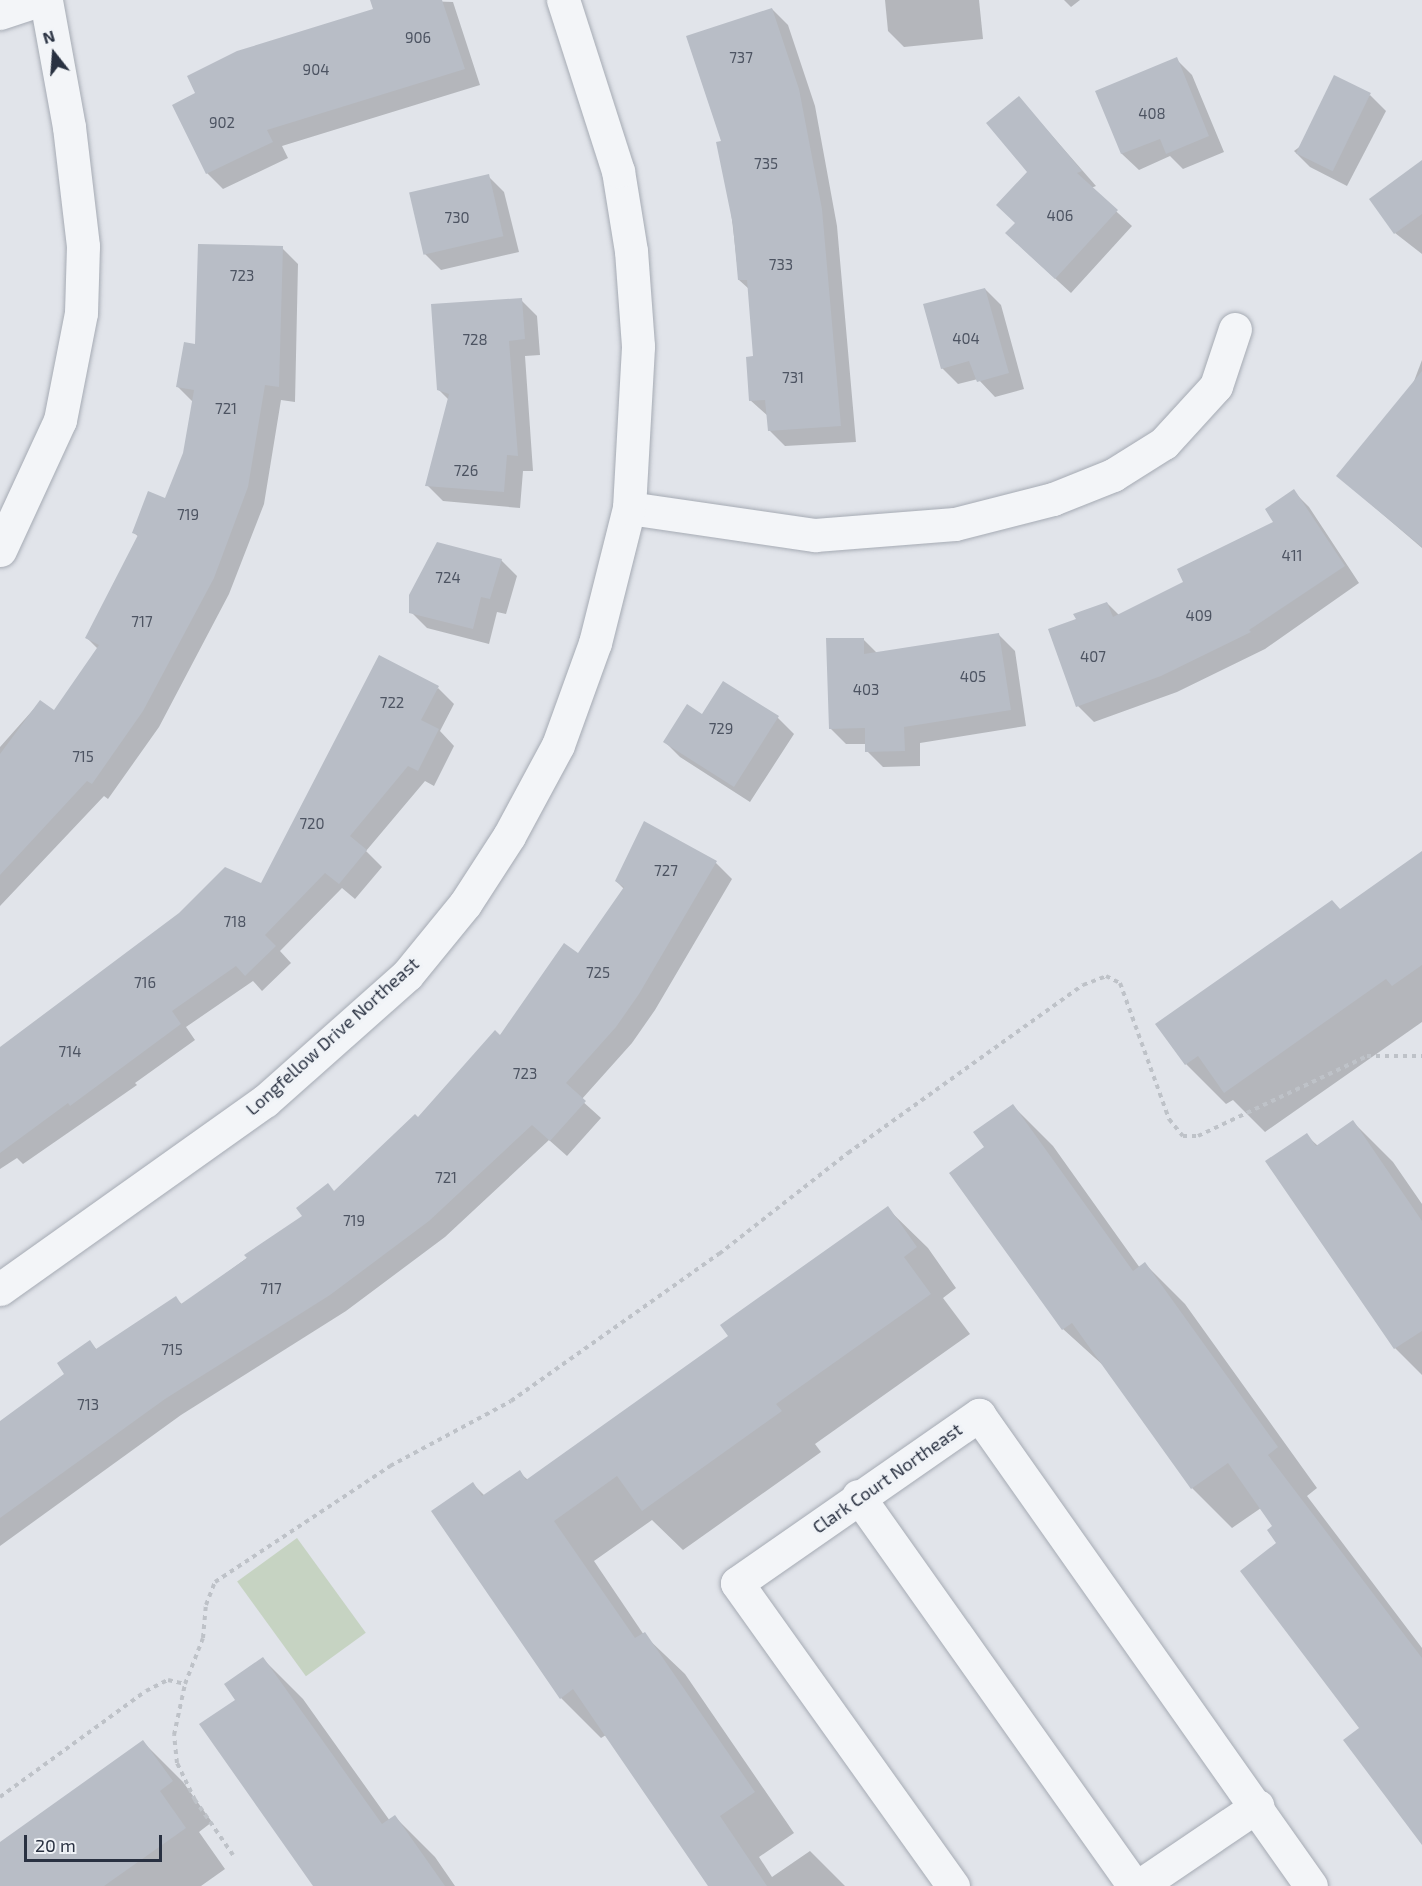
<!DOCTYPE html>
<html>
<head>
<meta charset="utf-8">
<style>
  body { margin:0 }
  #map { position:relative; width:1422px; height:1886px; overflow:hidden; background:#e1e4ea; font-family:"Exo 2",sans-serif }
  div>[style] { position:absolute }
  .green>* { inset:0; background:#c6d3c2; transform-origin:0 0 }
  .shadow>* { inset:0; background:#0003 }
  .building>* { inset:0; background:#b8bdc6; transform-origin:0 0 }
  .path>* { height:4px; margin-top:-2px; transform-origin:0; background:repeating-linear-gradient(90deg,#bec2c8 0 4.5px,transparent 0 9px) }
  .roads { filter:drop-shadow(0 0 2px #a6abb4) drop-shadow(0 0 2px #a6abb4) }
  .minor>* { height:33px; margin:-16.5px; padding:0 16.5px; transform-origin:16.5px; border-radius:16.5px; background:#f3f5f8 }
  span { translate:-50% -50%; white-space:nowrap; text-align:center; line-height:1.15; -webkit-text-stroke:6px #f0f3f7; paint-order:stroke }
  .number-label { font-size:15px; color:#4d5462 }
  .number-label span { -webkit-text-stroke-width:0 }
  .street-label { font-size:18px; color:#293141 }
  .north { position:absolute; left:24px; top:24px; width:60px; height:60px; -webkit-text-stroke:4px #f0f3f7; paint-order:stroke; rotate:343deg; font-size:16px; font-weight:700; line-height:24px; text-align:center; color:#293141 }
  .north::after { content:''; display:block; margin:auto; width:21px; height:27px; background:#293141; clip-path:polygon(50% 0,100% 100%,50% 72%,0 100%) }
  .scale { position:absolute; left:24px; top:1835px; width:138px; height:27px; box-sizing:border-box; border:3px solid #293141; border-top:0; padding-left:8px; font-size:18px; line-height:21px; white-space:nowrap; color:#293141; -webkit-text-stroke:4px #f0f3f7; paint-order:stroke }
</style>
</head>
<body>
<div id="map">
  <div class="green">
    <div style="left:297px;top:1538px;width:117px;height:74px;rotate:54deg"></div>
  </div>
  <div class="shadow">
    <div style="clip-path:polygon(396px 0,453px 2px,480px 85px,282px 146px,288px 158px,223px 189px,207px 173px,197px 94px)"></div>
    <div style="clip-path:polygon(885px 0,979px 0,983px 39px,904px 47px,888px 31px)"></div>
    <div style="clip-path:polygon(1064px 0,1080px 0,1071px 7px)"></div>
    <div style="clip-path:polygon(772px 9px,788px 25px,815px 106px,837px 226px,856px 442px,785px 446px,769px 430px,768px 416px,750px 400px,755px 357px,749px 289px,739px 280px,723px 142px)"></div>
    <div style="clip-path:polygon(1176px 59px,1192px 75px,1224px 152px,1183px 169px,1170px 156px,1139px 170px,1122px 154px,1097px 92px)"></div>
    <div style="clip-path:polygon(1370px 95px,1386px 111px,1347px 186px,1310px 167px,1294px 151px)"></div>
    <div style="clip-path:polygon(1019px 98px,1096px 186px,1091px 188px,1132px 226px,1071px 293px,1022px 248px,1017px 224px,1029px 172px)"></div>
    <div style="clip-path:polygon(1422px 162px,1422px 254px,1395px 233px)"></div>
    <div style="clip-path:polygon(488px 176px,504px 192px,519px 252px,441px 270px,425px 254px)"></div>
    <div style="clip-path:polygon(282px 248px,298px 264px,295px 402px,281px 400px,264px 504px,229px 594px,159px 727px,108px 799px,104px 796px,0 906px,0 747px,40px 702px,54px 712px,98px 649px,87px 638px,139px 537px,134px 533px,166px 500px,184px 454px,193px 402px,178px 387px,197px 346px)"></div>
    <div style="clip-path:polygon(985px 289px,1001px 305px,1024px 389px,995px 397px,978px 379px,958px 384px,942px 368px)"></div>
    <div style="clip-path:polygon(521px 300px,537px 316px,540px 355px,525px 356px,533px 471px,523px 471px,520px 508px,443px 501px,427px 485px,449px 400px,438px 389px)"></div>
    <div style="clip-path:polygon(1422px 360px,1422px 400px,1411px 389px)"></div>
    <div style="clip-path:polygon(1422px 460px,1422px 548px,1338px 476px)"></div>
    <div style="clip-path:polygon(1293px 491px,1309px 507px,1359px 583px,1265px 649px,1177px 692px,1094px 722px,1078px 706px,1078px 620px,1107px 603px,1119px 615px,1185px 583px,1275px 522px)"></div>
    <div style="clip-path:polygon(501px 560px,517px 576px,506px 614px,497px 612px,489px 644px,427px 628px,411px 612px)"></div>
    <div style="clip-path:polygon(999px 635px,1015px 651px,1026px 726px,920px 743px,920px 766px,883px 767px,867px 751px,866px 744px,846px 744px,830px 728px,863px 639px,877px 653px)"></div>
    <div style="clip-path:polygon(724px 683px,778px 718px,794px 734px,750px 802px,680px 757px,664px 741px,702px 716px)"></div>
    <div style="clip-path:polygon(438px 688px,454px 704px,440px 731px,454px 746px,434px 786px,425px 781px,366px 851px,382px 867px,355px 899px,342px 888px,280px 951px,291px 963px,262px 991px,253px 981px,186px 1027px,195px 1040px,135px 1083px,137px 1085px,23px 1164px,17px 1158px,0 1169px,0 1049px,261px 885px)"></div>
    <div style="clip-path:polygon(1422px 853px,1422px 1022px,1265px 1132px,1233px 1100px,1226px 1104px,1186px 1064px,1341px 910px)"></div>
    <div style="clip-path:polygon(716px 863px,732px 879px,655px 1010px,632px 1043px,581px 1100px,601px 1118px,567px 1156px,549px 1140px,445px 1237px,346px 1311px,181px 1415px,0 1546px,0 1425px,67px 1374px,90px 1342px,97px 1350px,175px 1298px,183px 1305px,335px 1193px,418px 1119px,579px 955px,624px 889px,616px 881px)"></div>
    <div style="clip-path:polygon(1013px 1106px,1053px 1146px,1140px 1268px,1145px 1264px,1185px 1304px,1317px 1488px,1307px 1496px,1422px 1648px,1422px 1842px,1361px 1728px,1278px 1543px,1275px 1526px,1261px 1508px,1232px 1528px,1192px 1488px,1105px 1367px,1063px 1329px,986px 1148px)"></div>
    <div style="clip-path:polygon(1353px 1122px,1393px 1162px,1422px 1204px,1422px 1375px,1395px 1348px,1267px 1161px,1306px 1135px,1318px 1146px)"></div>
    <div style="clip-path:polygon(887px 1208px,928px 1248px,956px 1288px,943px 1298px,970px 1334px,815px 1444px,821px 1452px,683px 1550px,652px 1520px,594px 1561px,644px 1635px,685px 1674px,794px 1833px,759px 1857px,772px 1877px,810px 1851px,845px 1886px,710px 1886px,606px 1735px,601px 1738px,561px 1698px,433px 1511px,473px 1484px,485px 1496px,519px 1472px,528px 1480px,730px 1337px)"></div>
    <div style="clip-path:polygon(263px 1659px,303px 1699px,390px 1821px,395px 1817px,435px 1857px,455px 1886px,316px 1886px,237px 1700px)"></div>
    <div style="clip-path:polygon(143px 1742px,183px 1782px,212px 1822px,199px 1832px,225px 1869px,201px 1886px,0 1886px,0 1844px)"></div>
  </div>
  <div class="building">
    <div style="clip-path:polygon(370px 0,442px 0,465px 69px,267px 130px,273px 142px,206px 174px,172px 105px,195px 93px,187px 76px,237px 51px,373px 9px)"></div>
    <div style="clip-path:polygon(772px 8px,799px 89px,822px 209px,841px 426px,768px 431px,765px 400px,749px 401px,746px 357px,753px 356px,747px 280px,738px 280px,733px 225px,716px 142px,721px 141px,686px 36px)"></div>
    <div style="clip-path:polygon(1177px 57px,1209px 136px,1166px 154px,1160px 139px,1121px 154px,1095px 91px)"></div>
    <div style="left:1334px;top:75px;width:41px;height:87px;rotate:26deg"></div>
    <div style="clip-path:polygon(1019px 96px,1082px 171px,1077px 173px,1118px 210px,1055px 279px,1005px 233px,1015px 223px,996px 205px,1027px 172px,986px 123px)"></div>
    <div style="clip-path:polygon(1422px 160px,1422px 214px,1394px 234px,1369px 199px)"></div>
    <div style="left:489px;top:174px;width:64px;height:82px;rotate:77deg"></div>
    <div style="clip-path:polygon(198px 244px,283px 246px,279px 387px,265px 385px,248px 487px,214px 578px,143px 711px,92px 784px,87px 781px,0 875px,0 754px,40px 700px,54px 710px,99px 645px,85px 638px,138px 535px,132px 533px,148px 491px,165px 498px,183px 453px,194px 390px,176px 387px,184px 342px,195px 344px)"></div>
    <div style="clip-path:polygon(985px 288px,1009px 373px,977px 382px,969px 361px,941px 369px,923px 304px)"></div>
    <div style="clip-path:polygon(522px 298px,525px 339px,509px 341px,518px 456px,507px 455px,504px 492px,425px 486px,449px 394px,437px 390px,431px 304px)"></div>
    <div style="clip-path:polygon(1422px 371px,1422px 547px,1336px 476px)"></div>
    <div style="clip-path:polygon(1294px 489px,1345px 566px,1249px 630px,1251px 632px,1161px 676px,1076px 707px,1048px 629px,1076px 619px,1073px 614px,1107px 602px,1113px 617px,1183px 582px,1177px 569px,1273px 522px,1265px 509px)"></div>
    <div style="clip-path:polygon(437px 542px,502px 559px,490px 599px,481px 597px,473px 629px,409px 613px,409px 595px)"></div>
    <div style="clip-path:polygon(999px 633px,1011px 710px,904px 727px,905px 751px,865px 752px,865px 728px,829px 729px,826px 638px,864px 638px,864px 654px)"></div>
    <div style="clip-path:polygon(379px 655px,439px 686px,421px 720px,439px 729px,418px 771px,408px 766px,350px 836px,367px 850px,339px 884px,325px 873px,265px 935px,276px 946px,245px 976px,236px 966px,172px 1011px,181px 1024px,70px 1106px,68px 1103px,0 1153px,0 1047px,179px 913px,225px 867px,261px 883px)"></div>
    <div style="clip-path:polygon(723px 681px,779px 716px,734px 787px,663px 742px,687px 704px,702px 714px)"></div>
    <div style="clip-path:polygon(644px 821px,717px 861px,639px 994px,616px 1027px,566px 1083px,586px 1101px,550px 1141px,532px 1125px,429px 1221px,330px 1295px,165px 1399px,0 1518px,0 1421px,64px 1374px,57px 1363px,90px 1340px,96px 1349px,176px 1296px,181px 1304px,247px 1258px,244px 1255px,302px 1216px,296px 1208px,328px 1183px,334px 1191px,415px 1114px,418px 1117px,495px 1030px,500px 1035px,564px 943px,578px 953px,624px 887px,615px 881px)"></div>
    <div style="clip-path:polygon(1422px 851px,1422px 965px,1392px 986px,1386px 979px,1224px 1093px,1198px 1056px,1185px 1065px,1155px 1024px,1332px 900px,1340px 909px)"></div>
    <div style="clip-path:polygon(1013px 1104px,1133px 1271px,1145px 1262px,1278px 1447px,1268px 1455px,1422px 1658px,1422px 1845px,1343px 1740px,1359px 1728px,1240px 1571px,1276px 1543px,1267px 1530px,1272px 1526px,1228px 1463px,1191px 1489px,1072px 1323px,1062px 1330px,949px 1173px,984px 1147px,973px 1132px)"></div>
    <div style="clip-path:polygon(1353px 1120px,1422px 1221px,1422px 1331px,1394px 1349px,1265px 1161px,1307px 1133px,1316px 1146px)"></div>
    <div style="clip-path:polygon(888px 1206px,917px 1247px,904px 1257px,931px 1294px,776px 1404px,782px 1411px,642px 1511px,617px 1476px,554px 1521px,635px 1638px,645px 1632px,755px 1792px,720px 1816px,767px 1886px,708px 1886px,573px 1689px,560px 1699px,431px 1511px,473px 1482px,482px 1496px,520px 1470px,526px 1480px,728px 1336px,720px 1325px)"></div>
    <div style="clip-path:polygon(263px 1657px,382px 1824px,395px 1815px,445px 1886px,313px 1886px,199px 1724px,235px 1700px,224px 1684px)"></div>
    <div style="clip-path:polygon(143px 1740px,173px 1781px,160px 1791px,186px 1828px,104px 1886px,0 1886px,0 1842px)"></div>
  </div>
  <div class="path">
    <div style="left:0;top:1797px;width:180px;rotate:-36deg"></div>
    <div style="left:146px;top:1691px;width:25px;rotate:-27deg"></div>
    <div style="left:168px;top:1680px;width:17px;rotate:13deg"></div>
    <div style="left:233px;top:1855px;width:67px;rotate:-124.6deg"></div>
    <div style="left:195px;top:1800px;width:41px;rotate:-115.9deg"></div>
    <div style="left:177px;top:1763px;width:28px;rotate:-96deg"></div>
    <div style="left:174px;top:1735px;width:52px;rotate:-77.8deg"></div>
    <div style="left:185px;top:1684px;width:49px;rotate:-68.6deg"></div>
    <div style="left:203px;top:1638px;width:33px;rotate:-85deg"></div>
    <div style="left:206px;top:1605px;width:25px;rotate:-69deg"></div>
    <div style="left:215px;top:1582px;width:210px;rotate:-33.5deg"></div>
    <div style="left:390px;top:1466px;width:137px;rotate:-28.2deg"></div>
    <div style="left:511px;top:1401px;width:255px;rotate:-35.3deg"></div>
    <div style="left:719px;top:1254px;width:164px;rotate:-38.1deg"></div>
    <div style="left:848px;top:1153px;width:289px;rotate:-35.6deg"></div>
    <div style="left:1083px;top:985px;width:25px;rotate:-21deg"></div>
    <div style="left:1106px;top:976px;width:16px;rotate:27deg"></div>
    <div style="left:1120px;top:983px;width:145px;rotate:70.2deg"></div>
    <div style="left:1169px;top:1119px;width:22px;rotate:51deg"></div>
    <div style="left:1183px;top:1136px;width:15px"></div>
    <div style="left:1198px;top:1136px;width:187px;rotate:-25.3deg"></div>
    <div style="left:1367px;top:1056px;width:55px"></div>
  </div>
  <div class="roads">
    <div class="minor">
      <div style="left:0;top:13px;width:41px;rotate:-18.4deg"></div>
      <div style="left:629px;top:508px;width:188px;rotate:8.3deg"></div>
      <div style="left:815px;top:535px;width:140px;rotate:-4.5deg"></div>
      <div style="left:955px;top:524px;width:101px;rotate:-14.3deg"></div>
      <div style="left:1053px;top:499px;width:65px;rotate:-21.8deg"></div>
      <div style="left:1113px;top:475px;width:60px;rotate:-32.1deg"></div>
      <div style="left:1164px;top:443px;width:77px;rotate:-47.6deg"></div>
      <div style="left:1216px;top:386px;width:60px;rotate:-71.6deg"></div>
      <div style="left:0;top:550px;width:143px;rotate:-65.2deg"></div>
      <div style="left:60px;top:420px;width:109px;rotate:-78.9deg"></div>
      <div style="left:81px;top:313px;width:67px;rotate:-88.3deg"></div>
      <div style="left:83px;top:246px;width:120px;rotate:-96.7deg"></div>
      <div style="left:69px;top:127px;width:129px;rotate:-100.3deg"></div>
      <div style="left:0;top:1289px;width:325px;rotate:-35.4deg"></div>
      <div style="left:265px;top:1101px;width:190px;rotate:-41.6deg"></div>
      <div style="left:407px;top:975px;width:92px;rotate:-50.8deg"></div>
      <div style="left:465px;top:904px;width:81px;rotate:-57.1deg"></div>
      <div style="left:509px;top:836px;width:103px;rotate:-61.7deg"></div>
      <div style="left:558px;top:745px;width:109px;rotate:-70.1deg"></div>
      <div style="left:595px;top:643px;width:139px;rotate:-75.9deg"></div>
      <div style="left:629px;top:508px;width:162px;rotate:-86.8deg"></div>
      <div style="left:638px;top:346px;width:95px;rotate:-94.2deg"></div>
      <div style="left:631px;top:251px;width:81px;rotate:-99.2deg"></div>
      <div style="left:618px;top:171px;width:180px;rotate:-107.8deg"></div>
      <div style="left:858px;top:1496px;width:478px;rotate:54.7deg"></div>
      <div style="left:953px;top:1886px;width:372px;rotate:-125.5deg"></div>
      <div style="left:737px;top:1583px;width:295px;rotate:-34.8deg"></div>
      <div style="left:979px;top:1415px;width:576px;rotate:54.82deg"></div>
      <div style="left:1139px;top:1886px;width:143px;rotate:-34.1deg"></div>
    </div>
  </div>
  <div class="number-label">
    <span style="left:418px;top:38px">906</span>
    <span style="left:741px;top:58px">737</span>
    <span style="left:316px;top:70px">904</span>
    <span style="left:1152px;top:114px">408</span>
    <span style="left:222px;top:123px">902</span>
    <span style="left:766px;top:164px">735</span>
    <span style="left:1060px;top:216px">406</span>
    <span style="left:457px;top:218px">730</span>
    <span style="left:781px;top:265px">733</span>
    <span style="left:242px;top:276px">723</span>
    <span style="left:966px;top:339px">404</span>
    <span style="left:475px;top:340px">728</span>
    <span style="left:793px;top:378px">731</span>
    <span style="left:226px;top:409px">721</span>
    <span style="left:466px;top:471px">726</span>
    <span style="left:188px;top:515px">719</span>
    <span style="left:1292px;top:556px">411</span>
    <span style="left:448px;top:578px">724</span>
    <span style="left:1199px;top:616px">409</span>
    <span style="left:142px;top:622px">717</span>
    <span style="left:1093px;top:657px">407</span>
    <span style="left:973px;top:677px">405</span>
    <span style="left:866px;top:690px">403</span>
    <span style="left:392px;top:703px">722</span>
    <span style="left:721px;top:729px">729</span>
    <span style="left:83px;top:757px">715</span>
    <span style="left:312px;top:824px">720</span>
    <span style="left:666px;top:871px">727</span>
    <span style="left:235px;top:922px">718</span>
    <span style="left:598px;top:973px">725</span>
    <span style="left:145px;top:983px">716</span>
    <span style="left:70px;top:1052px">714</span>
    <span style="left:525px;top:1074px">723</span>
    <span style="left:446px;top:1178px">721</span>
    <span style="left:354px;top:1221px">719</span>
    <span style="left:271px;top:1289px">717</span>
    <span style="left:172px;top:1350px">715</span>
    <span style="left:88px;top:1405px">713</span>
  </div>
  <div class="street-label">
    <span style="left:332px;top:1036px;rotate:-42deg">Longfellow Drive Northeast</span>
    <span style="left:887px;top:1478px;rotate:-35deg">Clark Court Northeast</span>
  </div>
  <div class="north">N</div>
  <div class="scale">20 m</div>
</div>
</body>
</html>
